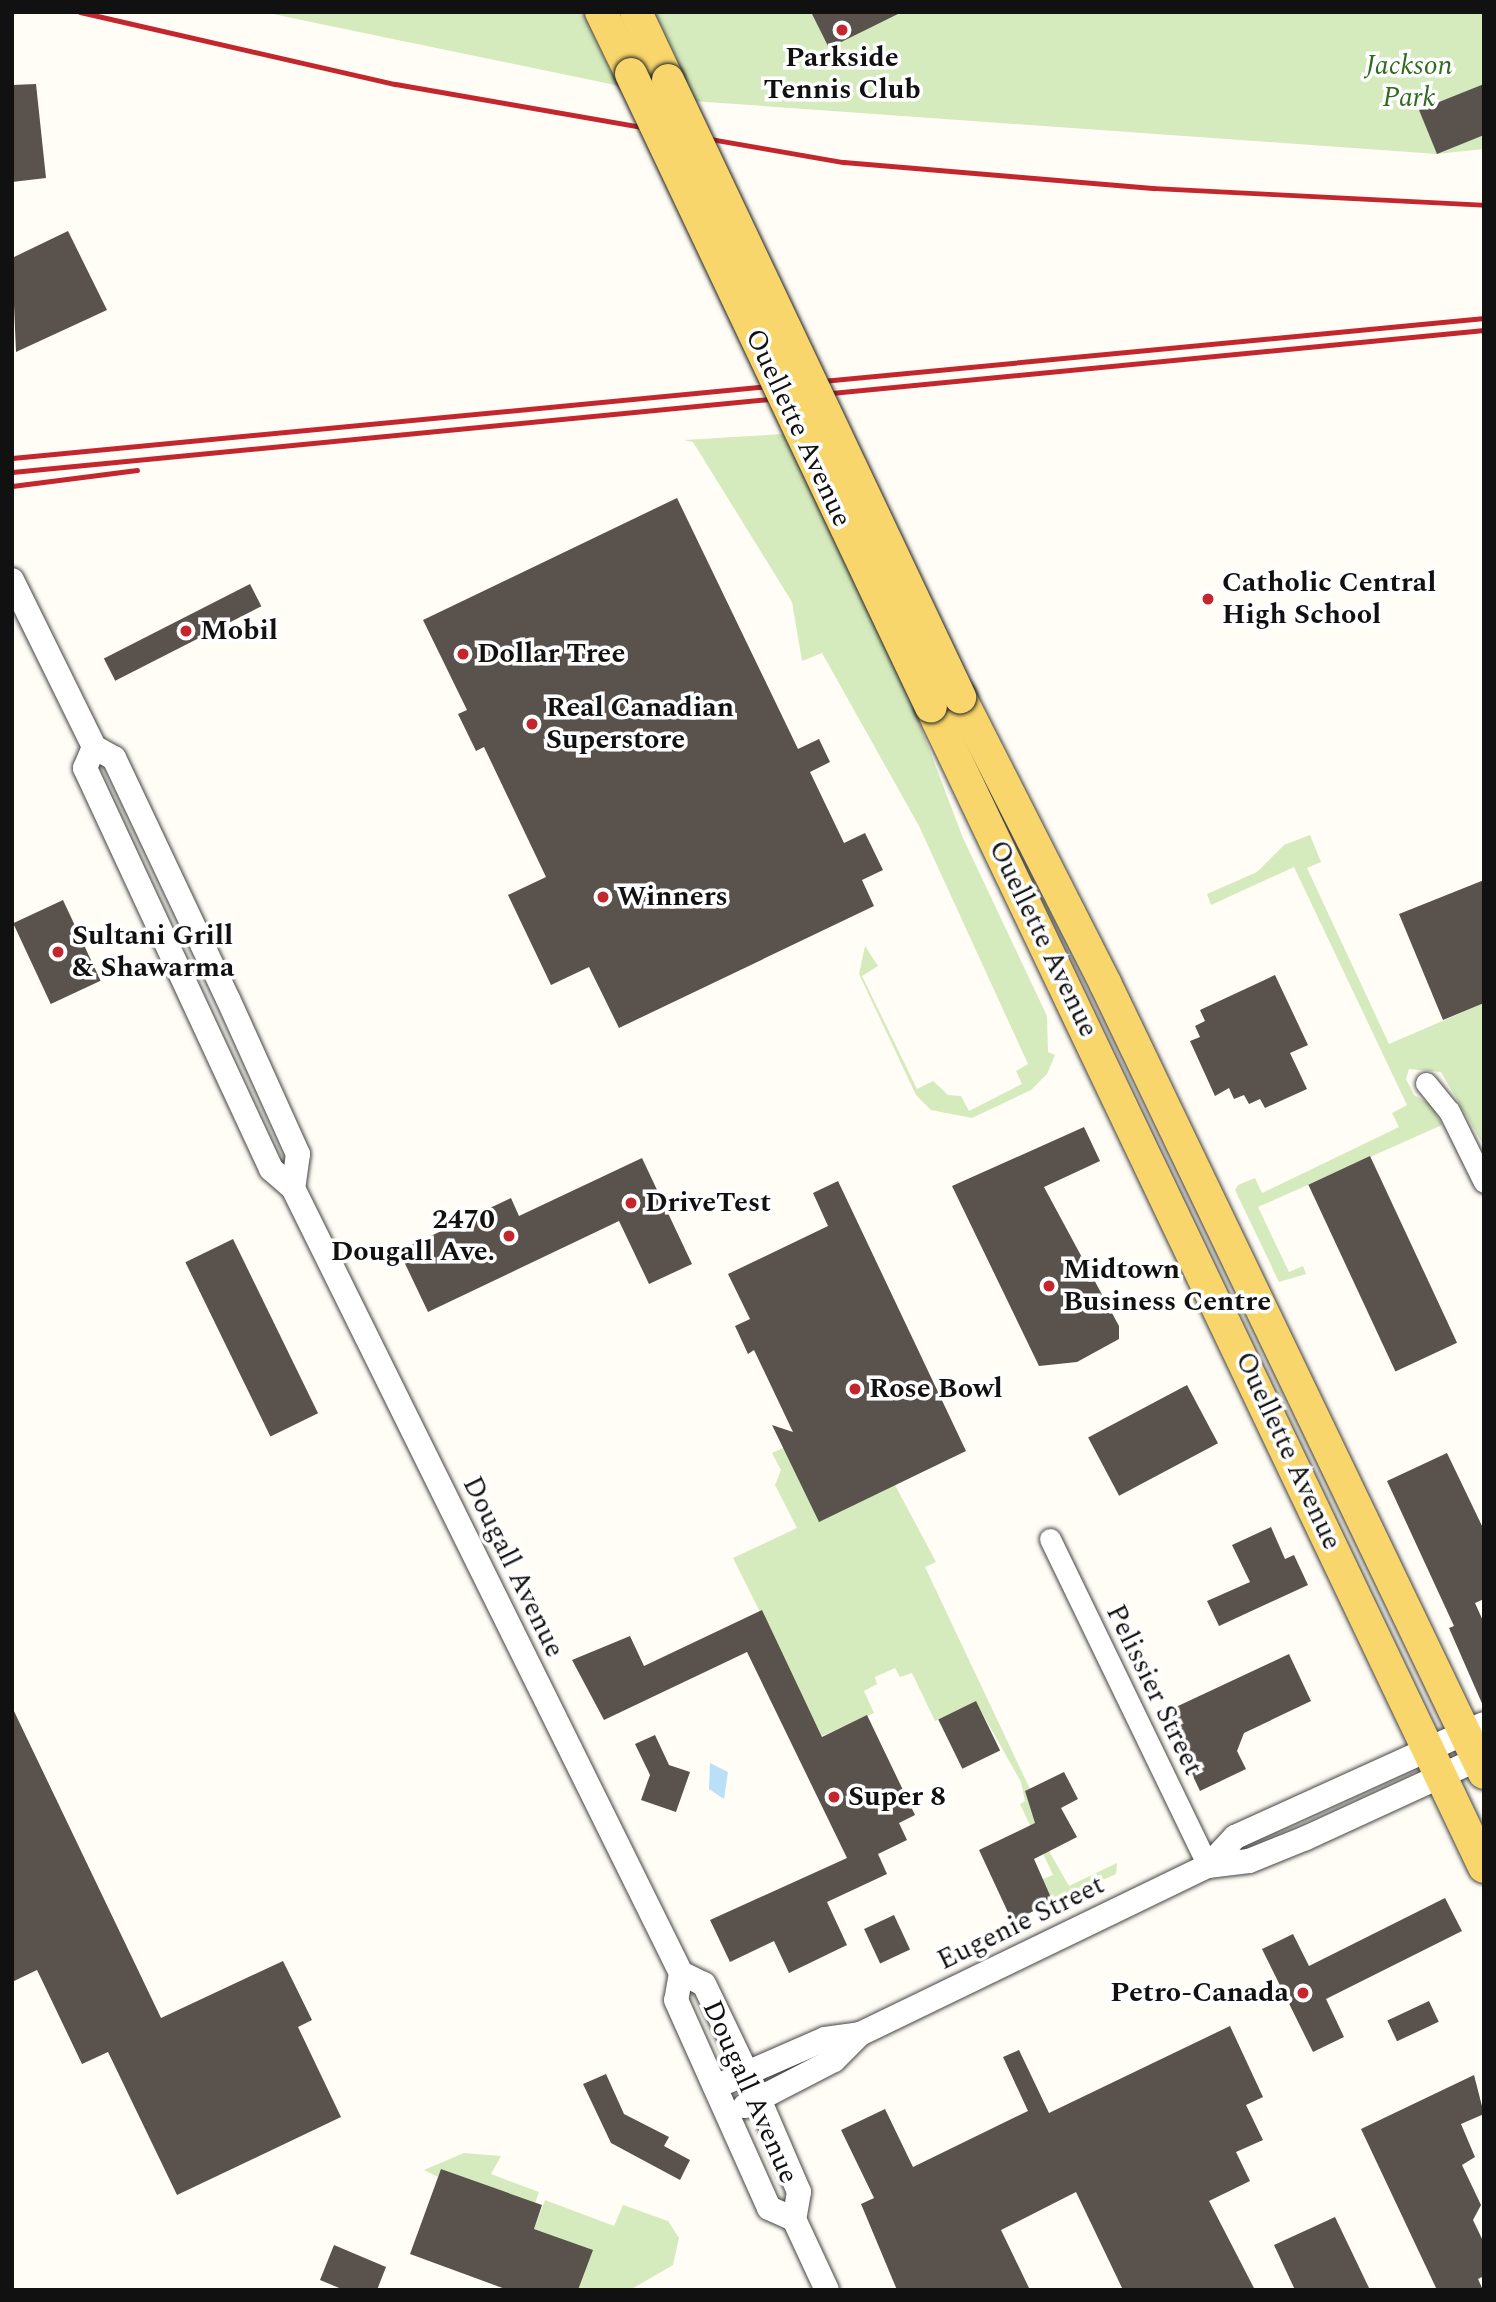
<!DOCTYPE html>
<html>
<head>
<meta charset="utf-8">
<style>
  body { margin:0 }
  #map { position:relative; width:1496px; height:2302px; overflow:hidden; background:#fffdf5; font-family:Spectral,serif }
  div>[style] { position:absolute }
  .green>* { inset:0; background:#d5ebbd }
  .water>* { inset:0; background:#b9e0f7 }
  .building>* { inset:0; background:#5a524d; transform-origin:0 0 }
  .roads { filter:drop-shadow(0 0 2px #444) drop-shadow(0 0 2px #444) }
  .minor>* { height:21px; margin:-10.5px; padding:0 10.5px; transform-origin:10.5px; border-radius:10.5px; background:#fff }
  .tertiary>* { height:24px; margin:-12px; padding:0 12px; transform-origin:12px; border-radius:12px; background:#fff }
  .primary>* { height:32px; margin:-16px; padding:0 16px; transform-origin:16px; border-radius:16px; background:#f9d66b }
  .rail>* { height:5px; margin:-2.5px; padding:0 2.5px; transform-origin:2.5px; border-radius:2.5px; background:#c4262e }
  .bridges { filter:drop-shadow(0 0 2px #222) drop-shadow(0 0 2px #222) }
  .primary-bridge>* { height:32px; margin:-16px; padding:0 16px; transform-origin:16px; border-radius:16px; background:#f9d66b }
  .dots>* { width:19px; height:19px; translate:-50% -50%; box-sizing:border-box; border:4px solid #fff; border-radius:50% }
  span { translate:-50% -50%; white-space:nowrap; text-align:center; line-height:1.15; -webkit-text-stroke:7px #fff; paint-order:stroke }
  .poi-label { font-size:28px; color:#111; font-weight:700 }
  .left { translate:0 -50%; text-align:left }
  .right { translate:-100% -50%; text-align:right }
  .park-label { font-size:28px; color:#2f6b1f; font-style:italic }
  .street-label { font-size:28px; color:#111 }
  .frame { position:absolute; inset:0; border:14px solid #111; pointer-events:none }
</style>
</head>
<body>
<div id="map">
  <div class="green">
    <div style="clip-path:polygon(263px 12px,1484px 12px,1484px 149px,1437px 154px,692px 101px)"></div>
    <div style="clip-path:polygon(783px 434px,919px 709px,915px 712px,963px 838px,1047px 1016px,1048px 1052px,1055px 1055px,1047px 1074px,1031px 1090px,972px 1118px,931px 1110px,916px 1095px,859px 974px,865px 946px,878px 966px,862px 976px,917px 1089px,933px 1081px,948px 1095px,961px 1096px,969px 1111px,1022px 1084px,1016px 1071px,1028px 1064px,919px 826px,822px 653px,802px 661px,792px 602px,693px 442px,684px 440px)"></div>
    <div style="clip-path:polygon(1310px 835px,1321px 862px,1307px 868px,1389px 1044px,1484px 1003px,1484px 1146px,1441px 1072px,1409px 1069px,1406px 1079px,1414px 1095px,1431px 1105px,1442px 1125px,1258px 1207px,1289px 1272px,1303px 1266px,1306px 1274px,1279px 1282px,1235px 1190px,1238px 1185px,1255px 1178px,1262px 1193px,1399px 1127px,1392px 1113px,1407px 1105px,1294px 867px,1211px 905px,1207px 894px,1257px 872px,1284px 845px)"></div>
    <div style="clip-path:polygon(783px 1448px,895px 1485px,936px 1562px,925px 1567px,1030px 1789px,1034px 1819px,1049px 1851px,1069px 1886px,1117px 1863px,1116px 1874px,1053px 1902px,1043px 1879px,1053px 1875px,1020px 1804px,1025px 1801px,1021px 1782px,976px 1702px,935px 1721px,912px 1673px,900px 1677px,895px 1668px,875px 1677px,877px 1684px,864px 1691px,874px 1713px,822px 1736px,733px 1558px,797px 1528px,775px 1485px,781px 1470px,772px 1453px)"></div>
    <div style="clip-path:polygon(464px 2153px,501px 2156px,491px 2174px,539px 2192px,535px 2203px,441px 2169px,438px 2177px,424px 2170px)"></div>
    <div style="clip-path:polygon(545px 2200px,614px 2226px,623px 2205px,668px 2221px,679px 2238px,673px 2265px,630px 2290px,578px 2290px,592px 2250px,534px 2229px)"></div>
  </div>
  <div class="water">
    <div style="clip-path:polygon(710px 1763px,728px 1772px,724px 1799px,709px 1789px)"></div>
  </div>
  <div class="building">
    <div style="clip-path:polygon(811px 12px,902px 12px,829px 48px)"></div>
    <div style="clip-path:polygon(36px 84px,46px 178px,12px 182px,12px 85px)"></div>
    <div style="clip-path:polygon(1484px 84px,1484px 135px,1437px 154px,1419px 110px)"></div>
    <div style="clip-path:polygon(68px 231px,107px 310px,16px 352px,12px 258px)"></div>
    <div style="clip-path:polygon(677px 498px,798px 749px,819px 739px,830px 762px,810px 772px,844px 843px,865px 833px,883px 870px,862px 880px,874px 906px,619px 1028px,589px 967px,551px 985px,508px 895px,546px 877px,484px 747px,476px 751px,458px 714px,467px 710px,423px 620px)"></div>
    <div style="left:250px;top:584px;width:25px;height:164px;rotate:63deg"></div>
    <div style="clip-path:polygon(1484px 880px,1484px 1003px,1443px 1020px,1399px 914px)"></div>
    <div style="left:63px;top:900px;width:89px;height:55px;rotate:65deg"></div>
    <div style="clip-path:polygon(1275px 975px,1308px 1045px,1290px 1053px,1307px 1089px,1265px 1108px,1260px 1099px,1249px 1104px,1244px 1095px,1234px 1099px,1229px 1088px,1215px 1096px,1190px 1041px,1200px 1037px,1195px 1026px,1205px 1021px,1200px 1010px)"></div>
    <div style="clip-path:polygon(1084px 1127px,1100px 1161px,1044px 1187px,1119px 1326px,1119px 1339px,1077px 1362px,1039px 1366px,952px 1186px)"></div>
    <div style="left:1370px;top:1156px;width:206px;height:68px;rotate:65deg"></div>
    <div style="clip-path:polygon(642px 1158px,692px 1264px,649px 1284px,619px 1221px,428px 1312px,399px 1251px,511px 1198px,519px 1216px)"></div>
    <div style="clip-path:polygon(838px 1181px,966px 1451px,819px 1522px,772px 1425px,793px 1432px,754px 1350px,748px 1354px,735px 1326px,750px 1319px,728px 1274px,828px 1226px,813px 1193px)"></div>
    <div style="left:233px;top:1239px;width:194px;height:53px;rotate:64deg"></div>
    <div style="left:1187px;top:1385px;width:66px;height:112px;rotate:62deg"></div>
    <div style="clip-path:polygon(1447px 1453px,1484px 1530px,1484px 1599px,1475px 1603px,1484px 1623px,1484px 1708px,1449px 1628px,1454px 1626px,1387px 1481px)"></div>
    <div style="clip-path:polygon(1271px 1527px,1285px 1559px,1294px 1555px,1308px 1585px,1219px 1626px,1207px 1601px,1250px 1582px,1232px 1545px)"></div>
    <div style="clip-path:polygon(762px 1610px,822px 1737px,867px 1715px,915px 1815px,899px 1823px,907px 1840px,878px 1854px,887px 1874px,827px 1902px,847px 1945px,789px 1973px,774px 1941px,730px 1962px,710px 1920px,847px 1858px,747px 1652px,604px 1720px,572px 1660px,630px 1636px,644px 1666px)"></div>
    <div style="clip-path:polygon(1289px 1654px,1311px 1701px,1244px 1733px,1237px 1751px,1246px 1769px,1200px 1791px,1163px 1713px)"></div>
    <div style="left:976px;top:1701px;width:55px;height:42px;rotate:64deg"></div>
    <div style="clip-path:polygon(12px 1707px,161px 2018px,283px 1961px,312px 2020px,298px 2027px,341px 2117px,177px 2195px,108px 2052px,82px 2064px,37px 1970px,12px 1982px)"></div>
    <div style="clip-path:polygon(655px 1735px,669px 1765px,690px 1772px,676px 1812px,641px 1800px,650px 1775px,635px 1744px)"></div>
    <div style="clip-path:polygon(1064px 1772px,1078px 1799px,1061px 1808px,1077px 1837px,1034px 1859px,1053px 1902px,1012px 1921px,979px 1850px,1035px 1823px,1025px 1791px)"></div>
    <div style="clip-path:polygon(1445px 1898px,1462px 1931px,1326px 1999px,1344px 2037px,1313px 2052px,1262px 1949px,1293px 1934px,1309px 1966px)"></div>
    <div style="left:894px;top:1915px;width:38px;height:33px;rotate:65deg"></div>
    <div style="left:1429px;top:2001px;width:23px;height:46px;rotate:65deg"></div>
    <div style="clip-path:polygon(1230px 2026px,1263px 2097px,1246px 2105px,1263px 2140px,1236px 2152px,1250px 2181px,1209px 2201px,1255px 2290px,1123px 2290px,1076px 2192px,1001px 2230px,1030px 2290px,897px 2290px,861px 2204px,874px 2198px,841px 2130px,885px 2109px,913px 2167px,1028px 2111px,1003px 2057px,1019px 2050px,1049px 2113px)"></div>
    <div style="clip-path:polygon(606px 2074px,624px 2114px,669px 2137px,664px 2146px,690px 2160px,680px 2180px,611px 2143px,583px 2084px)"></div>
    <div style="clip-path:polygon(1474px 2075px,1484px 2114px,1461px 2124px,1475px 2157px,1462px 2165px,1481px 2205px,1473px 2220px,1484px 2243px,1484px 2276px,1478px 2279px,1483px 2290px,1437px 2290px,1361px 2129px)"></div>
    <div style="clip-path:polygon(441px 2169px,542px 2205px,534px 2229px,593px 2250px,578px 2290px,508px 2290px,410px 2254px)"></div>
    <div style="clip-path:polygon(1335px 2217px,1370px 2290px,1295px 2290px,1274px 2245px)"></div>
    <div style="clip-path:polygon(334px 2245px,386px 2267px,377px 2290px,344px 2290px,320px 2280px)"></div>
  </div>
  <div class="roads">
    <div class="minor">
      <div style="left:1426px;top:1083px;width:36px;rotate:51deg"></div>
      <div style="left:1449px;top:1111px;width:79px;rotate:63.8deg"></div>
      <div style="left:1050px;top:1539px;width:363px;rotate:64.2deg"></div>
    </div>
    <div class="tertiary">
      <div style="left:12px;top:580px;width:186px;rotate:63.8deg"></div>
      <div style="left:94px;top:747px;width:23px;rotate:29deg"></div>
      <div style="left:114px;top:758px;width:267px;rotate:64.7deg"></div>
      <div style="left:228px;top:999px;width:170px;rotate:65.7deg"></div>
      <div style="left:298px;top:1154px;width:34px;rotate:98deg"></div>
      <div style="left:94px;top:747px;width:23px;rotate:113deg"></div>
      <div style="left:85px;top:768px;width:442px;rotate:65.1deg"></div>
      <div style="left:271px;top:1169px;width:29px;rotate:41deg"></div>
      <div style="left:293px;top:1188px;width:876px;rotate:63.7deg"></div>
      <div style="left:681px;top:1973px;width:27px;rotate:100deg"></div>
      <div style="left:676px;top:2000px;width:228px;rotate:65.9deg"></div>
      <div style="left:769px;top:2208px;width:27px;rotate:24deg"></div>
      <div style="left:1208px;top:1866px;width:41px;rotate:-7deg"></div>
      <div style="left:1249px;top:1861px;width:61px;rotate:-22deg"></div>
      <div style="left:1306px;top:1838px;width:196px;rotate:-24.7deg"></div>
      <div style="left:681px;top:1973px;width:25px;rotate:26deg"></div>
      <div style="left:704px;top:1984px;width:127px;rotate:64.4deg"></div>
      <div style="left:759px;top:2099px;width:101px;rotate:66.7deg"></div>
      <div style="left:799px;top:2192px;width:27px;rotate:100deg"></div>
      <div style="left:794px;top:2219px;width:78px;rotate:65.1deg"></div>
      <div style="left:715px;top:2087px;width:120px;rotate:-23.6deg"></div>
      <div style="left:825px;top:2039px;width:35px;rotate:-8deg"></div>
      <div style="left:860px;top:2034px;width:386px;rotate:-25.8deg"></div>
      <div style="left:1208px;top:1866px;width:40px;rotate:-47deg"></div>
      <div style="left:1235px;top:1837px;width:273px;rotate:-24.4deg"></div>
      <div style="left:745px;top:2106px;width:100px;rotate:-27.3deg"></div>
      <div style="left:834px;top:2060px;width:37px;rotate:-45deg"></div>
    </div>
    <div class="primary">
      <div style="left:601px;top:12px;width:69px;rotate:64.2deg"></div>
      <div style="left:636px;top:12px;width:75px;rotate:64.8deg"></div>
      <div style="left:960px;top:697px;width:321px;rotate:63.1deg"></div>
      <div style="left:1105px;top:983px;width:876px;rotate:64.37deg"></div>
      <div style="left:931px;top:707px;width:1285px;rotate:64.51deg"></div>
    </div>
  </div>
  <div class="rail">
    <div style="left:80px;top:12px;width:323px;rotate:12.9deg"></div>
    <div style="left:395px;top:84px;width:455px;rotate:9.9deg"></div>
    <div style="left:843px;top:162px;width:311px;rotate:4.8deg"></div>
    <div style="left:1153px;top:188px;width:331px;rotate:2.9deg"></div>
    <div style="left:12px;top:458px;width:1479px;rotate:-5.43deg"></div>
    <div style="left:12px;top:472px;width:1479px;rotate:-5.51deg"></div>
    <div style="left:12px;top:486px;width:126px;rotate:-7.3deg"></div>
  </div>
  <div class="bridges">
    <div class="primary-bridge">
      <div style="left:631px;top:74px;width:700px;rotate:64.64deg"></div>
      <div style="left:668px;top:80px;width:683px;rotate:64.67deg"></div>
    </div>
  </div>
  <div class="dots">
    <div style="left:842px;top:30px;background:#c4262e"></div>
    <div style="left:1208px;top:599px;background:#c4262e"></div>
    <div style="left:186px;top:631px;background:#c4262e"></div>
    <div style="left:463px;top:654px;background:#c4262e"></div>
    <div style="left:532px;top:724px;background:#c4262e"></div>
    <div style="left:603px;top:897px;background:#c4262e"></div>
    <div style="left:58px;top:952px;background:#c4262e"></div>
    <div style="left:631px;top:1203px;background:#c4262e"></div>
    <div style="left:509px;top:1236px;background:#c4262e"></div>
    <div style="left:1049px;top:1286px;background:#c4262e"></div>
    <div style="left:855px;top:1389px;background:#c4262e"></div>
    <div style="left:834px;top:1797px;background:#c4262e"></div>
    <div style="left:1303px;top:1993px;background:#c4262e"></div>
  </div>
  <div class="poi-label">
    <span style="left:842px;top:74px">Parkside<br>Tennis Club</span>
    <span class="left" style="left:1222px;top:599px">Catholic Central<br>High School</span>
    <span class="left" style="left:200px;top:631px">Mobil</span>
    <span class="left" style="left:477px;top:654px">Dollar Tree</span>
    <span class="left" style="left:546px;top:724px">Real Canadian<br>Superstore</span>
    <span class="left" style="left:617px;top:897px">Winners</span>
    <span class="left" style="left:72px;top:952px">Sultani Grill<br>&amp; Shawarma</span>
    <span class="left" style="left:645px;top:1203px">DriveTest</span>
    <span class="right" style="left:495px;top:1236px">2470<br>Dougall Ave.</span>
    <span class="left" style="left:1063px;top:1286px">Midtown<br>Business Centre</span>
    <span class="left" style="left:869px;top:1389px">Rose Bowl</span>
    <span class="left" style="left:848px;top:1797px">Super 8</span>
    <span class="right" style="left:1289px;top:1993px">Petro-Canada</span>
  </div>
  <div class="park-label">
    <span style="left:1409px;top:82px">Jackson<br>Park</span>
  </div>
  <div class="street-label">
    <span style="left:798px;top:428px;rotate:65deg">Ouellette Avenue</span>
    <span style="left:1043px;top:939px;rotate:64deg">Ouellette Avenue</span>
    <span style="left:1288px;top:1451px;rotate:65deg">Ouellette Avenue</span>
    <span style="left:513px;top:1567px;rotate:64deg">Dougall Avenue</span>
    <span style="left:1154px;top:1690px;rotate:64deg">Pelissier Street</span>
    <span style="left:1021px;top:1923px;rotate:-26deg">Eugenie Street</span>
    <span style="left:750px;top:2092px;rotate:66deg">Dougall Avenue</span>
  </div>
  <div class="frame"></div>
</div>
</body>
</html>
